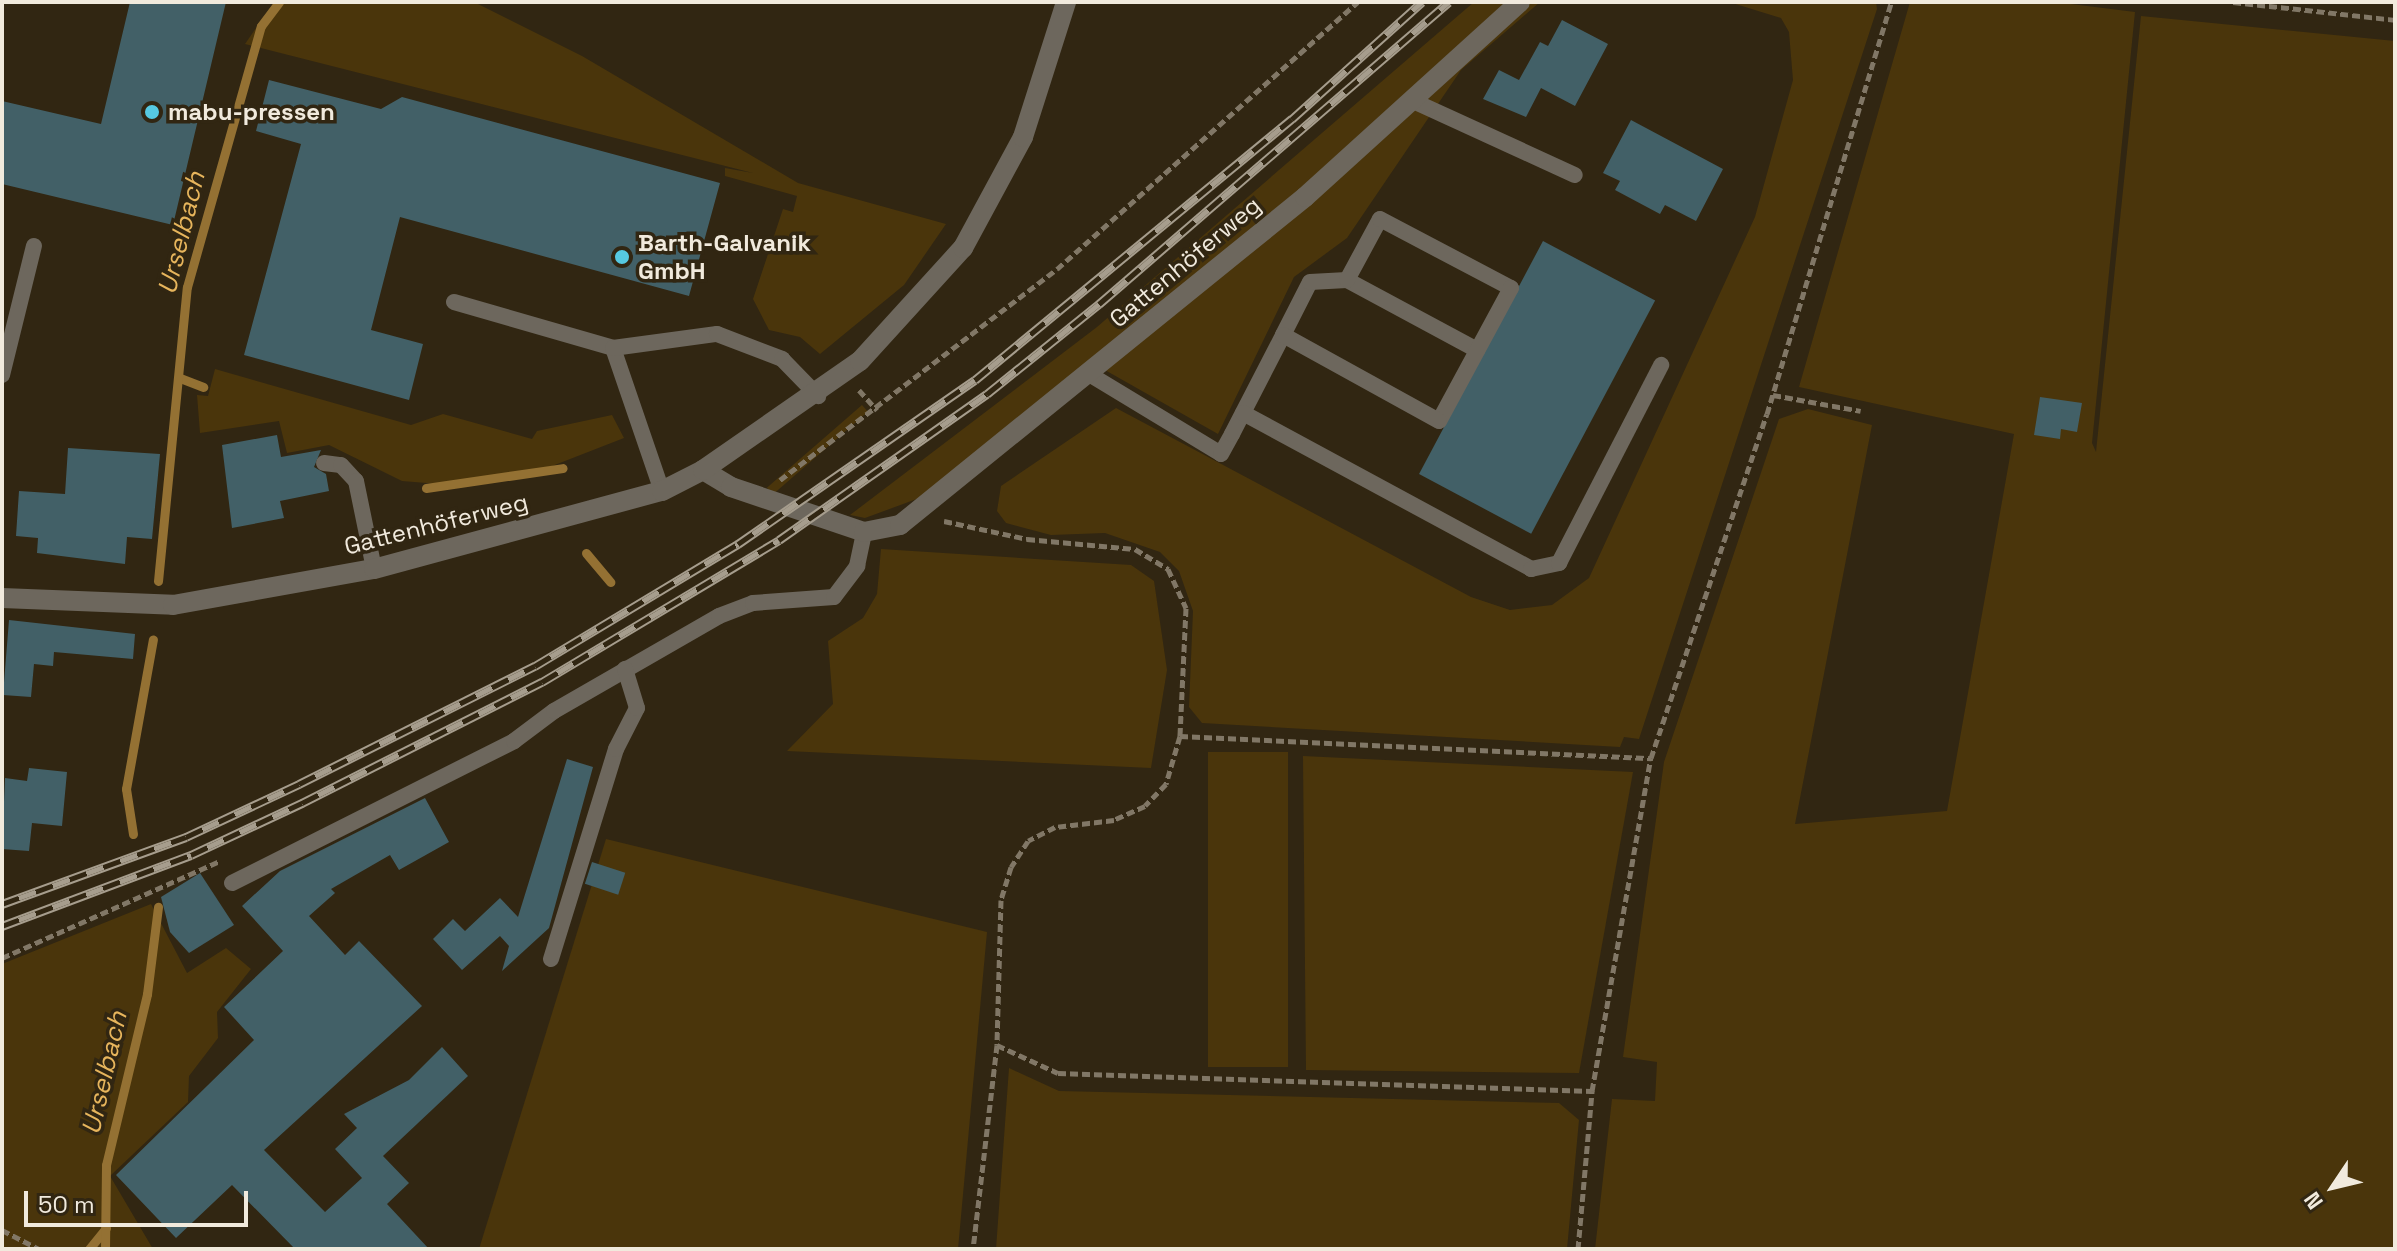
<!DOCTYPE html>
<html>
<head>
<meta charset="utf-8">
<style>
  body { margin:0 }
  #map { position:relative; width:2397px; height:1251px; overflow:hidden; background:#312612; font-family:"Space Grotesk",sans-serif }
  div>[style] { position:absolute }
  .green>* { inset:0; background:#4a350b; transform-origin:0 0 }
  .stream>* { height:9px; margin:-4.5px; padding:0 4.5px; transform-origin:4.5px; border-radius:4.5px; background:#947133 }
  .building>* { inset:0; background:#426067; transform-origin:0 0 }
  .path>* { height:5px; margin-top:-2.5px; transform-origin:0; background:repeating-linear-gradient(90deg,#817766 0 8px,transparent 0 12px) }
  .service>* { height:16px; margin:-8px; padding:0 8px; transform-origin:8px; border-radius:8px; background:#6d675d }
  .minor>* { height:20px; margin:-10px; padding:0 10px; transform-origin:10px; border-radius:10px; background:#6d675d }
  .rail>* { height:9px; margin-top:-4.5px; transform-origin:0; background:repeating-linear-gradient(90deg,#312612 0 18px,#a69d8d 0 36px); box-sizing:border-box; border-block:2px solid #a69d8d }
  .dots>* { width:22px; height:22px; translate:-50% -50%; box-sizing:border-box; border:4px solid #312612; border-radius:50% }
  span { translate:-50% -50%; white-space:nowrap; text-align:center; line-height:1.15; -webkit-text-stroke:7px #312612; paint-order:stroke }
  .poi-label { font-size:24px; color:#f1eadd; font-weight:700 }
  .left { translate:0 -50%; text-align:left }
  .street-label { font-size:24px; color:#f1eadd }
  .water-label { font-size:26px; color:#e7b55c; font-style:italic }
  .frame { position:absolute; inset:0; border:4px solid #f1eadd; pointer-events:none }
  .north { position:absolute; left:2293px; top:1147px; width:80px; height:80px; -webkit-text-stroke:6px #312612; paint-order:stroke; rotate:235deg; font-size:22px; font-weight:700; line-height:32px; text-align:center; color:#f1eadd }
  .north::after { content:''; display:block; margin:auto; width:28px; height:36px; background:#f1eadd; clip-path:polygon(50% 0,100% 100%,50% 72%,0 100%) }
  .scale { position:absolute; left:24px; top:1191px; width:224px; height:36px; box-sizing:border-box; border:4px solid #f1eadd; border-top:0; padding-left:10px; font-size:24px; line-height:28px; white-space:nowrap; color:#f1eadd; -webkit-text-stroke:6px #312612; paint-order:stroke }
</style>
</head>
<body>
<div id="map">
  <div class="green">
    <div style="clip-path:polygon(274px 2px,474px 2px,582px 56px,798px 183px,946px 224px,904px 285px,820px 354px,800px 337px,769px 330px,753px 299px,783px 209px,793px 212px,797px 196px,725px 176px,725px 168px,753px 173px,245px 44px)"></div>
    <div style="clip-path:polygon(1474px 2px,1540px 2px,1461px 70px,1347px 238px,1294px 277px,1218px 434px,1089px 361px,933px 493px,865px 518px,850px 515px,1097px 327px)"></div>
    <div style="clip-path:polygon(1729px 2px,1876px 2px,1877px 9px,1639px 739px,1624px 737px,1620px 747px,1202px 723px,1189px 707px,1193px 611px,1179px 571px,1160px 552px,1105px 533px,1051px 535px,1006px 523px,997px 511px,1001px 486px,1116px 408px,1471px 597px,1510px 610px,1552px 605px,1589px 578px,1755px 217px,1793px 80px,1789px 32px,1781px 18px)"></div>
    <div style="clip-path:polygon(1910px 2px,2055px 2px,2135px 12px,2092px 443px,2096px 452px,2141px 16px,2395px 41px,2395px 1249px,1595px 1249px,1612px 1099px,1655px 1101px,1657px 1062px,1623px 1057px,1664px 762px,1779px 419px,1808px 409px,1872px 425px,1795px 824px,1947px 811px,2014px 434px,1799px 387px)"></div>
    <div style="clip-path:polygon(215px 369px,411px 425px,443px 414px,532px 439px,537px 431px,612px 415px,624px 438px,547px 468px,439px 484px,402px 481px,329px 445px,287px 453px,279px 421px,200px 433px,197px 395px,208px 396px)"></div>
    <div style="left:862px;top:405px;width:9px;height:126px;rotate:49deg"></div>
    <div style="clip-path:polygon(881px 549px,1131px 565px,1154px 581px,1167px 670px,1151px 768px,787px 751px,833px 704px,828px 641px,863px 618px,877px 594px)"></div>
    <div style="left:1208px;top:752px;width:80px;height:315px"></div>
    <div style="clip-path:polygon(1303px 756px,1633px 772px,1579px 1073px,1306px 1070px)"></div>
    <div style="clip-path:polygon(606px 839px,987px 932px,958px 1249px,479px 1249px)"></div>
    <div style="clip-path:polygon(151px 904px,187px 973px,226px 948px,251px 969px,217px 1012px,218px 1038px,189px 1076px,188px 1102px,110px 1176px,153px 1249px,2px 1249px,2px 964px)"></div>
    <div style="clip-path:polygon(1009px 1068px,1059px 1091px,1559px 1103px,1579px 1120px,1567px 1249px,996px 1249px)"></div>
  </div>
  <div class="stream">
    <div style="left:180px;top:378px;width:25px;rotate:21deg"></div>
    <div style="left:426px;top:488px;width:138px;rotate:-8.3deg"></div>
    <div style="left:586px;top:553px;width:38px;rotate:50deg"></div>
    <div style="left:158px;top:581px;width:295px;rotate:-84.4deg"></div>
    <div style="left:187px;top:287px;width:271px;rotate:-74.2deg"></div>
    <div style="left:261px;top:26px;width:30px;rotate:-53deg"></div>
    <div style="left:133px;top:834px;width:46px;rotate:-98.8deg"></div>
    <div style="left:126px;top:789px;width:152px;rotate:-79.8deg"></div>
    <div style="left:89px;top:1249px;width:27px;rotate:-51deg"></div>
    <div style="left:105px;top:1249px;width:84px;rotate:-89.3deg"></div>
    <div style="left:106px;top:1165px;width:176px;rotate:-76.5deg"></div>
    <div style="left:147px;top:994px;width:88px;rotate:-82.8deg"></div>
  </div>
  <div class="building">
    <div style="clip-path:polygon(130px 2px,226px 2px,173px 225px,2px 184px,2px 101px,101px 124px)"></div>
    <div style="clip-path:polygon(1562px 20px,1608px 44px,1575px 106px,1541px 88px,1526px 117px,1483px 99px,1499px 70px,1519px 80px,1540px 42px,1548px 46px)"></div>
    <div style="clip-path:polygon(269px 80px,381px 109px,402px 97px,720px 183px,689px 296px,400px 217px,371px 330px,423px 344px,409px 400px,244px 355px,301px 144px,256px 131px)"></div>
    <div style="clip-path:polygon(1631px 120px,1723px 169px,1696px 221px,1665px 205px,1660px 214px,1615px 190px,1620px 181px,1603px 173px)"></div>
    <div style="left:1543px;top:241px;width:127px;height:264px;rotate:28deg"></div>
    <div style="clip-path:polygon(2040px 397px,2082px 403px,2077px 432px,2061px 429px,2060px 439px,2034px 435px)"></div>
    <div style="clip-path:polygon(277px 435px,281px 457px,321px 450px,314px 467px,326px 474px,329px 491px,280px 501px,284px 518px,232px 528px,222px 445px)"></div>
    <div style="clip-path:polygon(68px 448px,160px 454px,152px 539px,127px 537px,125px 564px,37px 553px,38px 538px,16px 536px,19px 491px,65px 494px)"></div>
    <div style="clip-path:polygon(9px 620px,135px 634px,133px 659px,54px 652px,53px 666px,34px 664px,31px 697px,3px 695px)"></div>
    <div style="clip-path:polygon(567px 759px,593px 767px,549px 928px,502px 971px,509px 946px,500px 936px,462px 970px,433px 939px,453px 919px,465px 931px,500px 898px,518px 917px)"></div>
    <div style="clip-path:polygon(29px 768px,67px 772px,62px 826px,32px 823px,29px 851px,2px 849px,5px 778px,27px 781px)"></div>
    <div style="clip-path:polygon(425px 798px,449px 842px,399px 870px,390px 855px,331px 889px,335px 893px,309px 916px,345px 955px,359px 941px,422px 1006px,264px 1150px,325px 1212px,362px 1178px,335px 1149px,357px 1128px,344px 1114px,409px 1080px,442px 1047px,468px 1076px,383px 1156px,409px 1183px,387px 1204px,429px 1249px,295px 1249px,232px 1185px,176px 1238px,116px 1175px,254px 1040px,224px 1007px,283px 951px,242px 906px,280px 871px)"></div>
    <div style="left:592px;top:862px;width:35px;height:23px;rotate:18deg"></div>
    <div style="clip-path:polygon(200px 873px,234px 925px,189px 953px,170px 932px,161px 897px)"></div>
  </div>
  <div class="path">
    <div style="left:2233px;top:2px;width:163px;rotate:6.3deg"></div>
    <div style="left:859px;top:390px;width:27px;rotate:48deg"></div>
    <div style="left:1773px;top:395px;width:89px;rotate:10.3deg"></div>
    <div style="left:780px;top:480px;width:348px;rotate:-37.3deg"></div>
    <div style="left:1057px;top:269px;width:402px;rotate:-41.6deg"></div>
    <div style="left:944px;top:521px;width:85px;rotate:12.2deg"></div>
    <div style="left:1027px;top:539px;width:108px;rotate:5.3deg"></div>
    <div style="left:1135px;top:549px;width:39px;rotate:31deg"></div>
    <div style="left:1168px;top:569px;width:43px;rotate:65.2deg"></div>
    <div style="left:1186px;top:608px;width:128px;rotate:92.7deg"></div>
    <div style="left:1180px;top:736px;width:50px;rotate:106.3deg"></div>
    <div style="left:1166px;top:784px;width:30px;rotate:134deg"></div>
    <div style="left:1145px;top:806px;width:34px;rotate:156deg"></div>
    <div style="left:1114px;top:820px;width:59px;rotate:173.2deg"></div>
    <div style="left:1055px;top:827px;width:30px;rotate:153deg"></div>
    <div style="left:1028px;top:841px;width:31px;rotate:123deg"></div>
    <div style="left:1011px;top:867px;width:34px;rotate:107deg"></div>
    <div style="left:1001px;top:900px;width:145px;rotate:91.6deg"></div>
    <div style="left:997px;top:1045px;width:205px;rotate:96.7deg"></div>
    <div style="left:1180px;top:736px;width:472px;rotate:2.7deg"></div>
    <div style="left:2px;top:958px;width:239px;rotate:-24deg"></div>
    <div style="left:997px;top:1045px;width:67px;rotate:24.7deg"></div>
    <div style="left:1058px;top:1073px;width:534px;rotate:1.93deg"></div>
    <div style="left:2px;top:1230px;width:42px;rotate:27.2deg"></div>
    <div style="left:1578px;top:1249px;width:159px;rotate:-84.9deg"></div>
    <div style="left:1592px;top:1091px;width:338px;rotate:-80deg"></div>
    <div style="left:1651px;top:758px;width:363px;rotate:-71.4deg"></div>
    <div style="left:1767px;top:414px;width:430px;rotate:-73.2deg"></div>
  </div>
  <div class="service">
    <div style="left:1411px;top:100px;width:180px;rotate:24.6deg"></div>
    <div style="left:1347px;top:280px;width:148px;rotate:28.3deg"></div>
    <div style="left:454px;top:302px;width:166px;rotate:16.1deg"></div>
    <div style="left:613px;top:348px;width:151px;rotate:71.1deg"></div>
    <div style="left:613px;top:348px;width:105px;rotate:-7.7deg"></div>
    <div style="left:717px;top:334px;width:70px;rotate:21deg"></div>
    <div style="left:782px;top:359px;width:52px;rotate:45.8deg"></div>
    <div style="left:1089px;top:374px;width:154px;rotate:31.2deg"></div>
    <div style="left:1221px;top:454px;width:23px;rotate:-61deg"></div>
    <div style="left:1232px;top:434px;width:111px;rotate:-62.7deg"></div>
    <div style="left:1283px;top:335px;width:59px;rotate:-63deg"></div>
    <div style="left:1310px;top:282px;width:37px;rotate:-3deg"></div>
    <div style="left:1347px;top:280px;width:69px;rotate:-61.6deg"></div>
    <div style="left:1380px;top:219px;width:148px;rotate:27.8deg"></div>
    <div style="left:1511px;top:288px;width:151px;rotate:118.4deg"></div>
    <div style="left:1439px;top:421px;width:178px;rotate:-151.1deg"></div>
    <div style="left:2px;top:375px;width:133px;rotate:-76.1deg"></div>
    <div style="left:1243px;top:413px;width:328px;rotate:28.4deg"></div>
    <div style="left:1531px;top:569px;width:29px;rotate:-12deg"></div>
    <div style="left:1559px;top:563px;width:223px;rotate:-62.7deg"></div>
    <div style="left:324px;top:463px;width:17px;rotate:7deg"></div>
    <div style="left:341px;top:465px;width:22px;rotate:47deg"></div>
    <div style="left:356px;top:481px;width:90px;rotate:78.4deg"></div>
    <div style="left:232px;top:883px;width:316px;rotate:-26.7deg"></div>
    <div style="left:514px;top:741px;width:50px;rotate:-36.9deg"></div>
    <div style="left:554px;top:711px;width:190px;rotate:-29.9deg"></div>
    <div style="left:719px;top:616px;width:36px;rotate:-21deg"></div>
    <div style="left:753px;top:603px;width:81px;rotate:-4.2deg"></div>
    <div style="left:834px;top:597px;width:39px;rotate:-53deg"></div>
    <div style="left:857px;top:566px;width:35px;rotate:-78deg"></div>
    <div style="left:551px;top:959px;width:220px;rotate:-72.8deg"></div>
    <div style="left:616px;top:749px;width:46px;rotate:-62.9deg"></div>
    <div style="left:637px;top:708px;width:41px;rotate:-107.1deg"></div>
  </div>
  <div class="minor">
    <div style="left:703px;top:470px;width:33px;rotate:31deg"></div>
    <div style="left:731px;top:487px;width:140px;rotate:18.7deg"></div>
    <div style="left:864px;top:532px;width:37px;rotate:-11deg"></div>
    <div style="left:900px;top:525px;width:521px;rotate:-39deg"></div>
    <div style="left:1305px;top:197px;width:290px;rotate:-42.2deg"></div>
    <div style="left:2px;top:598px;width:171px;rotate:2.3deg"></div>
    <div style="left:173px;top:605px;width:204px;rotate:-10.2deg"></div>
    <div style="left:374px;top:569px;width:298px;rotate:-15.2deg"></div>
    <div style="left:662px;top:491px;width:46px;rotate:-27.1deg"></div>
    <div style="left:703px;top:470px;width:191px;rotate:-34.8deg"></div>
    <div style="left:860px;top:361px;width:153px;rotate:-47.7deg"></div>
    <div style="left:963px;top:248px;width:126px;rotate:-61.6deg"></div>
    <div style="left:1023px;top:137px;width:142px;rotate:-72.3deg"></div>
  </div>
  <div class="rail">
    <div style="left:2px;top:904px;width:196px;rotate:-20deg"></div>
    <div style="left:186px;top:837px;width:125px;rotate:-25.1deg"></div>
    <div style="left:299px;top:784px;width:264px;rotate:-26.6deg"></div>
    <div style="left:535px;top:666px;width:237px;rotate:-31deg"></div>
    <div style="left:738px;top:544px;width:288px;rotate:-34.7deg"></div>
    <div style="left:975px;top:380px;width:411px;rotate:-39.5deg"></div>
    <div style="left:1292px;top:119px;width:175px;rotate:-42deg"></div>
    <div style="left:2px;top:926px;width:202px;rotate:-20.6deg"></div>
    <div style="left:191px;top:855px;width:123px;rotate:-25.1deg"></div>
    <div style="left:302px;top:803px;width:269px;rotate:-26.8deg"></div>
    <div style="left:542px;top:682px;width:276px;rotate:-30.9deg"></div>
    <div style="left:779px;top:540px;width:254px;rotate:-35.1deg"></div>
    <div style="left:987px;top:394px;width:144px;rotate:-38.8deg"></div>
    <div style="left:1099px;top:304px;width:462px;rotate:-40.8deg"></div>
  </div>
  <div class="dots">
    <div style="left:152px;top:112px;background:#56c9e1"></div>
    <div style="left:622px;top:257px;background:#56c9e1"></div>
  </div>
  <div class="poi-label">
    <span class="left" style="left:168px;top:112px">mabu-pressen</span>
    <span class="left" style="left:638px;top:257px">Barth-Galvanik<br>GmbH</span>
  </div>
  <div class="street-label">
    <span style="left:1185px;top:262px;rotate:-40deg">Gattenhöferweg</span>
    <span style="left:436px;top:524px;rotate:-14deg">Gattenhöferweg</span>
  </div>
  <div class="water-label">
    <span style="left:182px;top:233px;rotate:-76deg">Urselbach</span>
    <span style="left:105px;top:1073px;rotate:-77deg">Urselbach</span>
  </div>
  <div class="frame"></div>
  <div class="north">N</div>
  <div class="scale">50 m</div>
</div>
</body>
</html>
